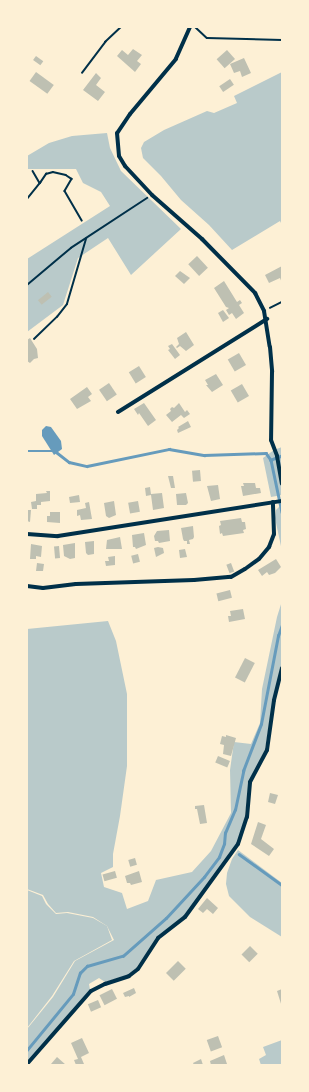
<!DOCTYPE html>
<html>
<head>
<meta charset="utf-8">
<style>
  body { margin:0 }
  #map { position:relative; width:309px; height:1092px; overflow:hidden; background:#fdf0d5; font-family:Signika,sans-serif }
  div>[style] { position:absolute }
  .green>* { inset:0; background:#b9caca }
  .water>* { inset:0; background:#669bbc }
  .stream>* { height:2.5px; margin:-1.25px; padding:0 1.25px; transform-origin:1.25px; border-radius:1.25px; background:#669bbc }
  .building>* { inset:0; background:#bec0b2; transform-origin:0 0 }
  .path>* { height:1.5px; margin:-0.75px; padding:0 0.75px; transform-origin:0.75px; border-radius:0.75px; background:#003049 }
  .service>* { height:2px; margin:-1px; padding:0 1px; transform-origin:1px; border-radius:1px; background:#003049 }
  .minor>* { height:4px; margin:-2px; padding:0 2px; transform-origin:2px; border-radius:2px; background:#003049 }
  span { translate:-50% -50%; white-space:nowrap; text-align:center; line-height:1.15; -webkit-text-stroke:3.5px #fdf0d5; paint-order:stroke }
  .frame { position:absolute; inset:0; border:28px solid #fdf0d5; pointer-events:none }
</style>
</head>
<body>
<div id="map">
  <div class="green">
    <div style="clip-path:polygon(282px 72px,282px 225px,280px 221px,232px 250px,209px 225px,181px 200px,161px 176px,143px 158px,141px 148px,144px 142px,164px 130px,207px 111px,214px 113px,237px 103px,234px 96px)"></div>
    <div style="clip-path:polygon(107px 133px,110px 148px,121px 171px,181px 229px,131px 275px,108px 238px,78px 258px,63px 305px,27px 332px,27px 259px,110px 206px,101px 192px,83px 183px,76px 169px,27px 169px,27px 156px,49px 143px,72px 136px)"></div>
    <div style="clip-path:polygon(282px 447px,282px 495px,271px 497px,263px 458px,274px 450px)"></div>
    <div style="clip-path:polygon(282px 504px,282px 551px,275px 518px,276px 510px)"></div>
    <div style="clip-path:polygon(282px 601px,282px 662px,273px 700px,265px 750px,249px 782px,245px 816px,238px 843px,184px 916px,158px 937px,136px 968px,128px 975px,105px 982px,99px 978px,89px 984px,90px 990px,27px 1062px,27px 1029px,53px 997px,75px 961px,114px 940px,107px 926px,93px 917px,68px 912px,56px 913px,48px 904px,43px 895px,27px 889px,27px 629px,108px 621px,116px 641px,127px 694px,127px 766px,120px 816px,113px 854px,113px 867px,101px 873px,104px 887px,122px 893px,127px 909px,148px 901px,156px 880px,192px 872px,211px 851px,231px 813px,230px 770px,234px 742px,251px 744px,260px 723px,262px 689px,277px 617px)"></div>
    <div style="clip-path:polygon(238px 850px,282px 883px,282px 937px,250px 917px,229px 896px,226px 884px,227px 873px,232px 859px)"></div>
    <div style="clip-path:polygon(27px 890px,42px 896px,46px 904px,56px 914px,67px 913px,93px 918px,107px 926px,112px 940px,74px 961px,52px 996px,27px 1028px,28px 961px)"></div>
    <div style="clip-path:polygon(282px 1040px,282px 1065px,261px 1065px,259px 1059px,266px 1055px,263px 1047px)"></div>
  </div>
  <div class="water">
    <div style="clip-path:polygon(46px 426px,51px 427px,61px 441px,62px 449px,54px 455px,42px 436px,42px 430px)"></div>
  </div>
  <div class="stream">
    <div style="left:27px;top:451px;width:28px"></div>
    <div style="left:55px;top:451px;width:18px;rotate:38deg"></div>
    <div style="left:69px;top:462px;width:18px;rotate:13deg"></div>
    <div style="left:87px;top:466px;width:84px;rotate:-11.7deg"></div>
    <div style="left:169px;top:449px;width:36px;rotate:10deg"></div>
    <div style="left:204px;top:455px;width:62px;rotate:-1.8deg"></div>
    <div style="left:266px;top:453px;width:9px;rotate:54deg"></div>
    <div style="left:282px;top:456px;width:12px;rotate:160deg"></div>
    <div style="left:271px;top:460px;width:53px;rotate:78.1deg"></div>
    <div style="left:239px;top:854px;width:53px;rotate:35.8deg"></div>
    <div style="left:27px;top:1050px;width:72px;rotate:-50.6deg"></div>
    <div style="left:73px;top:994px;width:22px;rotate:-72deg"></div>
    <div style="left:80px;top:973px;width:10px;rotate:-45deg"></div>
    <div style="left:87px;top:966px;width:37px;rotate:-16deg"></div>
    <div style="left:123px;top:956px;width:57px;rotate:-41.5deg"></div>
    <div style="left:166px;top:918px;width:56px;rotate:-47.2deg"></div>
    <div style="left:204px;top:877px;width:25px;rotate:-53deg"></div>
    <div style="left:219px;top:857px;width:14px;rotate:-69deg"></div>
    <div style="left:224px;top:844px;width:11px;rotate:-85deg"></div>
    <div style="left:225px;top:833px;width:25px;rotate:-67deg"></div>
    <div style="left:235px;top:810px;width:40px;rotate:-78deg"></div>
    <div style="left:243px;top:771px;width:50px;rotate:-69deg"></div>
    <div style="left:261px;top:724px;width:90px;rotate:-79.1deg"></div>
    <div style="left:278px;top:636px;width:12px;rotate:-70deg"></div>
  </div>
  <div class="building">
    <div style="clip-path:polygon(133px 49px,142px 55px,137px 61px,141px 64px,135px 72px,117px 56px,122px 50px,128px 55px)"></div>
    <div style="left:227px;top:50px;width:12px;height:14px;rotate:48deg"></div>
    <div style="left:36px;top:56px;width:9px;height:5px;rotate:36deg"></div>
    <div style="clip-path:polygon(244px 58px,251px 73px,242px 77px,240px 71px,234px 73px,230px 64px)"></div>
    <div style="left:36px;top:72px;width:22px;height:11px;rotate:36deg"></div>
    <div style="clip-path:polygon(96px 73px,101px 78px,96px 85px,105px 92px,98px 101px,83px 90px)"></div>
    <div style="left:230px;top:79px;width:7px;height:13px;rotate:56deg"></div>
    <div style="left:197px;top:256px;width:16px;height:12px;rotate:47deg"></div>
    <div style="clip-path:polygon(282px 266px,282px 283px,280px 278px,269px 283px,265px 275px)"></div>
    <div style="clip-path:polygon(180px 271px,190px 278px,184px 284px,175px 276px)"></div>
    <div style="clip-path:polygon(224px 281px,237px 302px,240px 300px,242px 303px,239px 305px,244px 313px,236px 319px,232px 313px,229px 315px,226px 310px,229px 308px,226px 307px,214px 288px)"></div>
    <div style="left:48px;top:292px;width:6px;height:13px;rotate:51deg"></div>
    <div style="clip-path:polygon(223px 310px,229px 318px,223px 322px,218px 313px)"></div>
    <div style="clip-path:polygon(186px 332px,194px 345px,186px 351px,180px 346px,177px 348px,176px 347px,179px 344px,177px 338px)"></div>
    <div style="clip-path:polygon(30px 338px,37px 349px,38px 358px,34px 359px,30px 363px,27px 361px,27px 340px)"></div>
    <div style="clip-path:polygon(172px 344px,180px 355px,175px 359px,168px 350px,170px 349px,168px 346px)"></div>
    <div style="left:239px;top:353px;width:14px;height:13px;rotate:60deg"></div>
    <div style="left:139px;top:366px;width:13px;height:12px;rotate:58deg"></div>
    <div style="clip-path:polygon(216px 374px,223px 385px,212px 392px,206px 385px,208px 385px,205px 380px)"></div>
    <div style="left:109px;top:383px;width:14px;height:12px;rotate:56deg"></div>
    <div style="left:242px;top:384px;width:14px;height:13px;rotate:60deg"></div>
    <div style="clip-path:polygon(87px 387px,92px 394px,88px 397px,91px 401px,77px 409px,70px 399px)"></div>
    <div style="clip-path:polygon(144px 403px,156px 420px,148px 426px,139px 413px,138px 415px,134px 409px)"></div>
    <div style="clip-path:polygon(179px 403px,185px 412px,187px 410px,190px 414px,184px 418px,181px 415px,172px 422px,166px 415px,171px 411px,170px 409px,172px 407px,174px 408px)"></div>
    <div style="clip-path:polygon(188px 421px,191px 427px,178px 433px,177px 430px,179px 428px,178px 427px)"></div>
    <div style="left:200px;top:470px;width:11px;height:8px;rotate:85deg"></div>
    <div style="clip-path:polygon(168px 476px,173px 476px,175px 488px,171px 488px)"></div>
    <div style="clip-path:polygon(243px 483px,255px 483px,256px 488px,260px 488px,261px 493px,243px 496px,241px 486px,244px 486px)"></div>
    <div style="clip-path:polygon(218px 485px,220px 499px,211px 501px,207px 486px)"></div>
    <div style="clip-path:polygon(150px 487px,151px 494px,162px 493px,164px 508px,153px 510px,151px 495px,146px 496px,145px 488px)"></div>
    <div style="clip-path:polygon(46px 491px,50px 491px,50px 501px,41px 502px,41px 505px,37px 505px,37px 509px,32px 509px,31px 502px,36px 501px,36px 494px,47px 493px)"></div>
    <div style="clip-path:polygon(186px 493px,188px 503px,186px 505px,177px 505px,176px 494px)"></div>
    <div style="clip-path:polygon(79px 495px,80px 502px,70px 503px,69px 497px)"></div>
    <div style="clip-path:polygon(114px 501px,116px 515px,109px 518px,106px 516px,104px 503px)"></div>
    <div style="left:138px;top:501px;width:11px;height:10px;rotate:80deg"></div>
    <div style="clip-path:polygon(89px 502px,92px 519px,81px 520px,80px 515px,77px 516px,77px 510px,86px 508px,85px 503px)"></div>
    <div style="clip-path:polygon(27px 510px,31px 510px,30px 522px,27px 521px)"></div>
    <div style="clip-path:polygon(50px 512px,60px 512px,60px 523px,47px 522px,47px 516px,50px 516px)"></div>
    <div style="clip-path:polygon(241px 518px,242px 522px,245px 522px,246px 529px,243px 530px,244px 533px,223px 536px,222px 533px,220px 534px,219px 526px,221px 525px,220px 521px)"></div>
    <div style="clip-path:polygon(193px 526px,194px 537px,193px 539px,189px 540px,190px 544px,187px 544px,187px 541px,184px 541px,183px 539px,181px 528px)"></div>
    <div style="clip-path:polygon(169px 530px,170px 541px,159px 543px,158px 541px,155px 541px,154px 536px,157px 531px)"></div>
    <div style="clip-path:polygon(144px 533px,146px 545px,136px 549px,135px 547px,133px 547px,132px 535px)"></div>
    <div style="clip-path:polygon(120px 537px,122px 549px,106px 549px,107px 540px)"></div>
    <div style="clip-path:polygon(94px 541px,94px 554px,88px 555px,86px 553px,85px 542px)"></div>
    <div style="clip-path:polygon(75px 543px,75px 558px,70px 559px,64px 556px,63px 545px)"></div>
    <div style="clip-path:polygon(31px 544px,42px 546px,41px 557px,36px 556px,36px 559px,30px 559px)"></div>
    <div style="left:59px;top:546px;width:12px;height:5px;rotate:85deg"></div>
    <div style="clip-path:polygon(158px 547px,163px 548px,164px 553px,156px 557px,154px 548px)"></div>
    <div style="clip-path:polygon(185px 549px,187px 557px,180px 558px,179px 550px)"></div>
    <div style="left:138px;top:554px;width:8px;height:7px;rotate:76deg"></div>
    <div style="clip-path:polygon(115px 556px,115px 565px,106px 566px,105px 561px,109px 561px,108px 557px)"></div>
    <div style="clip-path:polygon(276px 559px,281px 567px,275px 573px,269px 575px,267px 572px,262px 576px,258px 570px)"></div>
    <div style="clip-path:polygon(37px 563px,44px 564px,43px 571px,36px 571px)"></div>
    <div style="left:231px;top:563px;width:9px;height:5px;rotate:69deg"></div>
    <div style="left:230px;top:590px;width:8px;height:14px;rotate:76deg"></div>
    <div style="clip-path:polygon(243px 609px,245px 619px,229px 622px,228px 616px,231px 616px,230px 611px)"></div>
    <div style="left:245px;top:658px;width:11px;height:22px;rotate:27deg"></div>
    <div style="clip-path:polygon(226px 735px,236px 738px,231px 756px,223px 754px,224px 745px,220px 744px,222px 736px,226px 737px)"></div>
    <div style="left:218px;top:756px;width:13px;height:7px;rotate:23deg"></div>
    <div style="clip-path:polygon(270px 793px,278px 795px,275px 804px,268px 802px)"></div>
    <div style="clip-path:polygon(204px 805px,207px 823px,200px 824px,197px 809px,195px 809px,195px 806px)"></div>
    <div style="clip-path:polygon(258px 822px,266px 825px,261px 839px,274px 849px,269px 856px,251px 844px)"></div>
    <div style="left:135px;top:858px;width:7px;height:7px;rotate:74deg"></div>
    <div style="left:115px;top:871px;width:7px;height:13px;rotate:74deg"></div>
    <div style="clip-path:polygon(139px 871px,142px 882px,131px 885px,130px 883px,127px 883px,125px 876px)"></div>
    <div style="clip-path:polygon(207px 898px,218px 908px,213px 914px,207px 909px,203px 913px,198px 909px)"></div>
    <div style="left:250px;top:946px;width:11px;height:12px;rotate:45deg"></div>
    <div style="left:178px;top:961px;width:11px;height:17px;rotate:45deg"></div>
    <div style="clip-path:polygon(134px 988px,136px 993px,129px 997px,129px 996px,125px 997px,123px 993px)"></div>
    <div style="left:112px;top:989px;width:11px;height:14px;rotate:63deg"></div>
    <div style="clip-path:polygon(282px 989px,282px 1007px,277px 991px)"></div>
    <div style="left:98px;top:1000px;width:8px;height:11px;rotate:67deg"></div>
    <div style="left:218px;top:1036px;width:12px;height:12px;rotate:70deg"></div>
    <div style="clip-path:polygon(82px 1038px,89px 1053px,81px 1057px,84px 1064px,76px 1065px,74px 1060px,78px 1059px,71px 1043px)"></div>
    <div style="clip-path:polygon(224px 1055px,227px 1064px,211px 1065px,210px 1061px)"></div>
    <div style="clip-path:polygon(57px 1057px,66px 1065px,51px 1064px)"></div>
    <div style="clip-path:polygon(201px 1059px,203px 1065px,194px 1065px,193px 1063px)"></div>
  </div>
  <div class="path">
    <div style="left:82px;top:73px;width:39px;rotate:-53deg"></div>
    <div style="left:105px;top:42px;width:22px;rotate:-43deg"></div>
    <div style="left:33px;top:171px;width:14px;rotate:60deg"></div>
    <div style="left:40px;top:183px;width:11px;rotate:-56deg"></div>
    <div style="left:46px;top:174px;width:7px;rotate:-16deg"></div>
    <div style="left:53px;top:172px;width:13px;rotate:13deg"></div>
    <div style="left:66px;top:175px;width:7px;rotate:34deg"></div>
    <div style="left:72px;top:179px;width:14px;rotate:120deg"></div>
    <div style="left:65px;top:191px;width:34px;rotate:60deg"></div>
    <div style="left:27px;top:199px;width:21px;rotate:-51deg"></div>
    <div style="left:27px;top:285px;width:57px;rotate:-40.1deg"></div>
    <div style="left:71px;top:248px;width:91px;rotate:-33.3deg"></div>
    <div style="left:270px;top:308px;width:13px;rotate:-27deg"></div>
    <div style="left:34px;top:339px;width:32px;rotate:-44deg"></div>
    <div style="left:57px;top:317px;width:16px;rotate:-52deg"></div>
    <div style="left:67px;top:304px;width:68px;rotate:-73.7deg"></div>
  </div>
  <div class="service">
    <div style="left:195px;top:27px;width:16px;rotate:43deg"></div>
    <div style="left:207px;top:38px;width:75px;rotate:1.5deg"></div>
  </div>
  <div class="minor">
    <div style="left:190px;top:27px;width:35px;rotate:114deg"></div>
    <div style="left:176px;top:59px;width:72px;rotate:129.9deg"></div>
    <div style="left:130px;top:114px;width:23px;rotate:124deg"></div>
    <div style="left:117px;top:133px;width:23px;rotate:85deg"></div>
    <div style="left:119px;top:156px;width:12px;rotate:59deg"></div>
    <div style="left:125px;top:166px;width:40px;rotate:47deg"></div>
    <div style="left:152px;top:195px;width:67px;rotate:41.3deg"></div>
    <div style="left:202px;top:239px;width:76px;rotate:45.5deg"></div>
    <div style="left:255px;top:293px;width:20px;rotate:63deg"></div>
    <div style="left:264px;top:311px;width:36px;rotate:81deg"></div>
    <div style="left:270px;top:347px;width:25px;rotate:85deg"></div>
    <div style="left:272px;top:372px;width:68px;rotate:90.8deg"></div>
    <div style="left:271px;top:440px;width:17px;rotate:69deg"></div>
    <div style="left:277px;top:456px;width:28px;rotate:80deg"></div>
    <div style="left:118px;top:412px;width:176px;rotate:-32deg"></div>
    <div style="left:27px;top:534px;width:31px;rotate:4deg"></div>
    <div style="left:58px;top:536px;width:227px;rotate:-8.9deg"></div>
    <div style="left:27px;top:586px;width:16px;rotate:7deg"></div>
    <div style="left:43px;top:588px;width:33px;rotate:-7deg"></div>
    <div style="left:76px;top:584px;width:118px;rotate:-1.9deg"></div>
    <div style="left:194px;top:580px;width:37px;rotate:-5deg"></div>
    <div style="left:231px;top:577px;width:16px;rotate:-30deg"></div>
    <div style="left:245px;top:569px;width:17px;rotate:-36deg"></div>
    <div style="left:259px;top:559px;width:16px;rotate:-50deg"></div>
    <div style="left:269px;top:547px;width:14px;rotate:-69deg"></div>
    <div style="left:274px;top:534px;width:32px;rotate:-92deg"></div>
    <div style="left:27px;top:1064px;width:97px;rotate:-48.8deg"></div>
    <div style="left:91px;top:991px;width:16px;rotate:-27deg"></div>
    <div style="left:105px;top:984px;width:25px;rotate:-18deg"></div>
    <div style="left:129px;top:976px;width:11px;rotate:-38deg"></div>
    <div style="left:138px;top:969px;width:37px;rotate:-57deg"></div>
    <div style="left:158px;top:938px;width:34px;rotate:-38deg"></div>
    <div style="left:185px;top:917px;width:90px;rotate:-54deg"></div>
    <div style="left:238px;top:844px;width:28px;rotate:-72deg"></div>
    <div style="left:247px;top:817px;width:35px;rotate:-85deg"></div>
    <div style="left:250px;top:782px;width:36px;rotate:-62deg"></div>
    <div style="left:267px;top:750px;width:50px;rotate:-82deg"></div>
    <div style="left:274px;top:700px;width:33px;rotate:-76deg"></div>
  </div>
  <div class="frame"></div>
</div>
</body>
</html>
